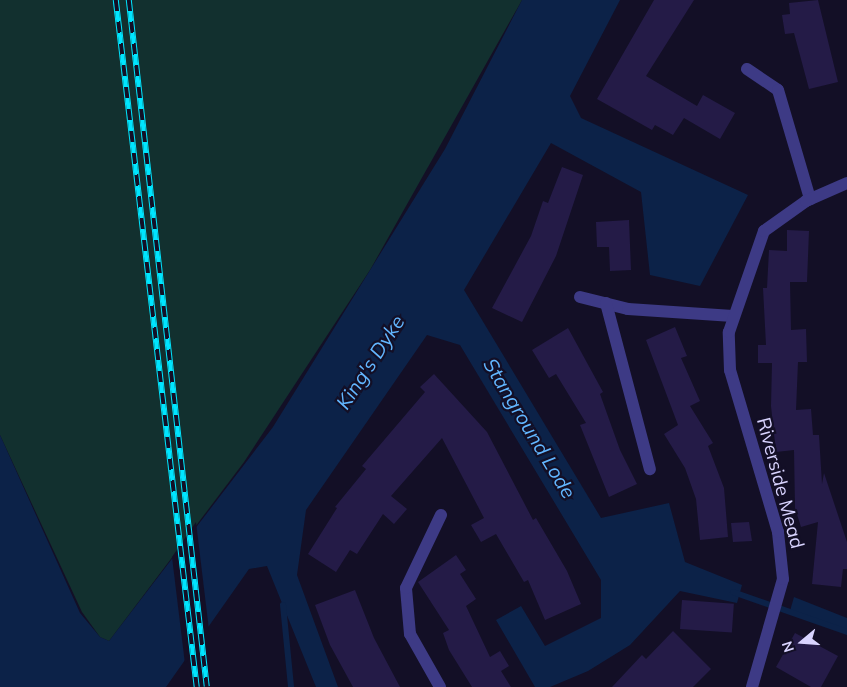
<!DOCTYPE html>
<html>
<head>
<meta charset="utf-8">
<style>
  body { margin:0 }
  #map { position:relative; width:847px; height:687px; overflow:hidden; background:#130f26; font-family:Mulish,sans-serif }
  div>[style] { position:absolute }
  .green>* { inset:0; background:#12302f }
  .water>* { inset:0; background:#0c2248 }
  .pier>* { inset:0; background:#130f26 }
  .stream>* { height:6px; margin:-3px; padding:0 3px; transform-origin:3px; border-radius:3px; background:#0c2248 }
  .building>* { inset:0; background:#241b47; transform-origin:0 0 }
  .minor>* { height:12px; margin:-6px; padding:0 6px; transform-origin:6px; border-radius:6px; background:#3d3a85 }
  .rail>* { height:5.5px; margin-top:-2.75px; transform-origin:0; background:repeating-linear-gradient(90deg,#130f26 0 11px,#00e5ff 0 22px); box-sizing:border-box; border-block:1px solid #00e5ff }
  span { translate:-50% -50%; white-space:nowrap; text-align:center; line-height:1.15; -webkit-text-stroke:4.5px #130f26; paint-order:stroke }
  .street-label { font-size:19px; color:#d9d4ff }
  .water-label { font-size:20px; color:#62b6ff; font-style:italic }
  .north { position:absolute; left:777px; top:617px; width:50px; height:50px; -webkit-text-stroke:4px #130f26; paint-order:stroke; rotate:252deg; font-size:14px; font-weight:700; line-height:20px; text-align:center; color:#d9d4ff }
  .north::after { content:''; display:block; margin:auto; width:18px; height:22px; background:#d9d4ff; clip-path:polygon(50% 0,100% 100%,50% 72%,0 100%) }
</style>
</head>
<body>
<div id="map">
  <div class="green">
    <div style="clip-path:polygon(0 0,522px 0,370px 270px,244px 462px,109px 641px,100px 637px,82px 612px,0 435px)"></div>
  </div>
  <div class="water">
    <div style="clip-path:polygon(522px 0,620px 0,570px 96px,581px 118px,748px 195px,700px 286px,650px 275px,641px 192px,551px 143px,464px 290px,601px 518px,669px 503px,685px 562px,742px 585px,737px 603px,680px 591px,630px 645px,588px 671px,550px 687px,535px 687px,496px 620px,521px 606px,545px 646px,601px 618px,601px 580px,460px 345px,427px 335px,306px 510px,297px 575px,338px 687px,316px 687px,267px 566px,249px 569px,166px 687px,0 687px,0 435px,80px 613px,100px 637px,109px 641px,273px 427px,445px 149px)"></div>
    <div style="clip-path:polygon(794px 597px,847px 618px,847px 632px,790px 611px)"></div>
  </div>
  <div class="pier">
    <div style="clip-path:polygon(196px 522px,209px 630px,185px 664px,172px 557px)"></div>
  </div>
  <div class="stream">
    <div style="left:733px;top:592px;width:121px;rotate:19.3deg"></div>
    <div style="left:283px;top:605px;width:82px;rotate:84.4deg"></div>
  </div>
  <div class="building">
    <div style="clip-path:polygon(654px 0,694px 0,646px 76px,697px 106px,703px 95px,735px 113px,720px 139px,684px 118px,673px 135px,655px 125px,652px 130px,597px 99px)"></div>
    <div style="clip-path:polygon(818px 0,838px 82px,809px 89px,794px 33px,785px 34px,782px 15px,790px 14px,789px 3px)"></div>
    <div style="clip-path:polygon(562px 167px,583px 175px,556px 256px,522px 322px,492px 308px,531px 236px,543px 201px,548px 203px)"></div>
    <div style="clip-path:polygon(629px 220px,631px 270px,610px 271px,609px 247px,597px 247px,596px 222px)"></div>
    <div style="clip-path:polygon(787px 230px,809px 231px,807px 282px,790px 282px,791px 330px,806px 329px,807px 362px,798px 362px,796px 410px,811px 409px,813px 435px,819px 435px,822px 484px,824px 473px,847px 542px,847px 569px,843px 569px,841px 587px,812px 584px,818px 522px,801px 527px,795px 508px,794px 450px,776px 452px,771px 406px,772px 363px,758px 363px,758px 345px,766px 345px,763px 288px,767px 288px,769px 250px,787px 251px)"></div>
    <div style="clip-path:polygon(675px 327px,687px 356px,681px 358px,700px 401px,690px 406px,713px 443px,708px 446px,724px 488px,728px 537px,700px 540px,696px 499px,685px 468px,664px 434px,678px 425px,646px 340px)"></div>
    <div style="clip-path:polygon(568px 328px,603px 392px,600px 394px,620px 450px,637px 484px,609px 497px,580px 425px,586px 423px,556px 374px,549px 378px,532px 350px)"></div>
    <div style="clip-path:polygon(434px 374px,487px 432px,533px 520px,536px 518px,567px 571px,581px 604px,545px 620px,528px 580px,524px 582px,496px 534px,481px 542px,471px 525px,484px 518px,442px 438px,391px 496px,407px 509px,394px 524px,383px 514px,357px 554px,350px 550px,336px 572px,308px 554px,337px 508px,335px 507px,366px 469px,362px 466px,425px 392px,420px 387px)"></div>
    <div style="clip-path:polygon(749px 522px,752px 541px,733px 542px,731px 523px)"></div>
    <div style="clip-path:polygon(456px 555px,466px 570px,460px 574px,476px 599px,466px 606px,490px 657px,500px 651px,509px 666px,501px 671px,511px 687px,472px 687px,449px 650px,443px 633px,449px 630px,418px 582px)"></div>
    <div style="clip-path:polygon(355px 590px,374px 638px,400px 687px,353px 687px,330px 645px,315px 605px)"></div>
    <div style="left:682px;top:600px;width:52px;height:29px;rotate:4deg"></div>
    <div style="clip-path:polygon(673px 631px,711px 669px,693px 687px,612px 687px,642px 655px,646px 659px)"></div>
    <div style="clip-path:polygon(795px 633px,838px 656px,821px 687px,811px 687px,776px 667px)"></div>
  </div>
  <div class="minor">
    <div style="left:747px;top:69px;width:37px;rotate:34deg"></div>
    <div style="left:778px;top:90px;width:114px;rotate:73.6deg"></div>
    <div style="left:580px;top:297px;width:49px;rotate:14deg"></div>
    <div style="left:628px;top:309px;width:105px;rotate:3.8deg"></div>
    <div style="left:606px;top:303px;width:172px;rotate:75.2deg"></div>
    <div style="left:440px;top:687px;width:61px;rotate:-119.5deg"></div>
    <div style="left:410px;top:634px;width:46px;rotate:-95deg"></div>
    <div style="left:406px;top:588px;width:81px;rotate:-64.4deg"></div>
    <div style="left:752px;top:687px;width:112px;rotate:-74deg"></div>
    <div style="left:783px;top:579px;width:47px;rotate:-96.1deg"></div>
    <div style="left:778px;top:532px;width:169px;rotate:-106.5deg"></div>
    <div style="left:730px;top:370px;width:38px;rotate:-92deg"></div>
    <div style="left:729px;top:332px;width:107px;rotate:-70.9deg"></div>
    <div style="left:764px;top:231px;width:52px;rotate:-35.5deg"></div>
    <div style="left:806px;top:201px;width:45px;rotate:-23.7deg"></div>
  </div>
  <div class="rail">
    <div style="left:116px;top:0;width:692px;rotate:83.28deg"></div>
    <div style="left:129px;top:0;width:691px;rotate:83.52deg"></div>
  </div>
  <div class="street-label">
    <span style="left:780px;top:483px;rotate:75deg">Riverside Mead</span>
  </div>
  <div class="water-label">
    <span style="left:370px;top:362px;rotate:-57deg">King's Dyke</span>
    <span style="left:530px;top:428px;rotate:59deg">Stanground Lode</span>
  </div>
  <div class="north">N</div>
</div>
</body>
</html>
